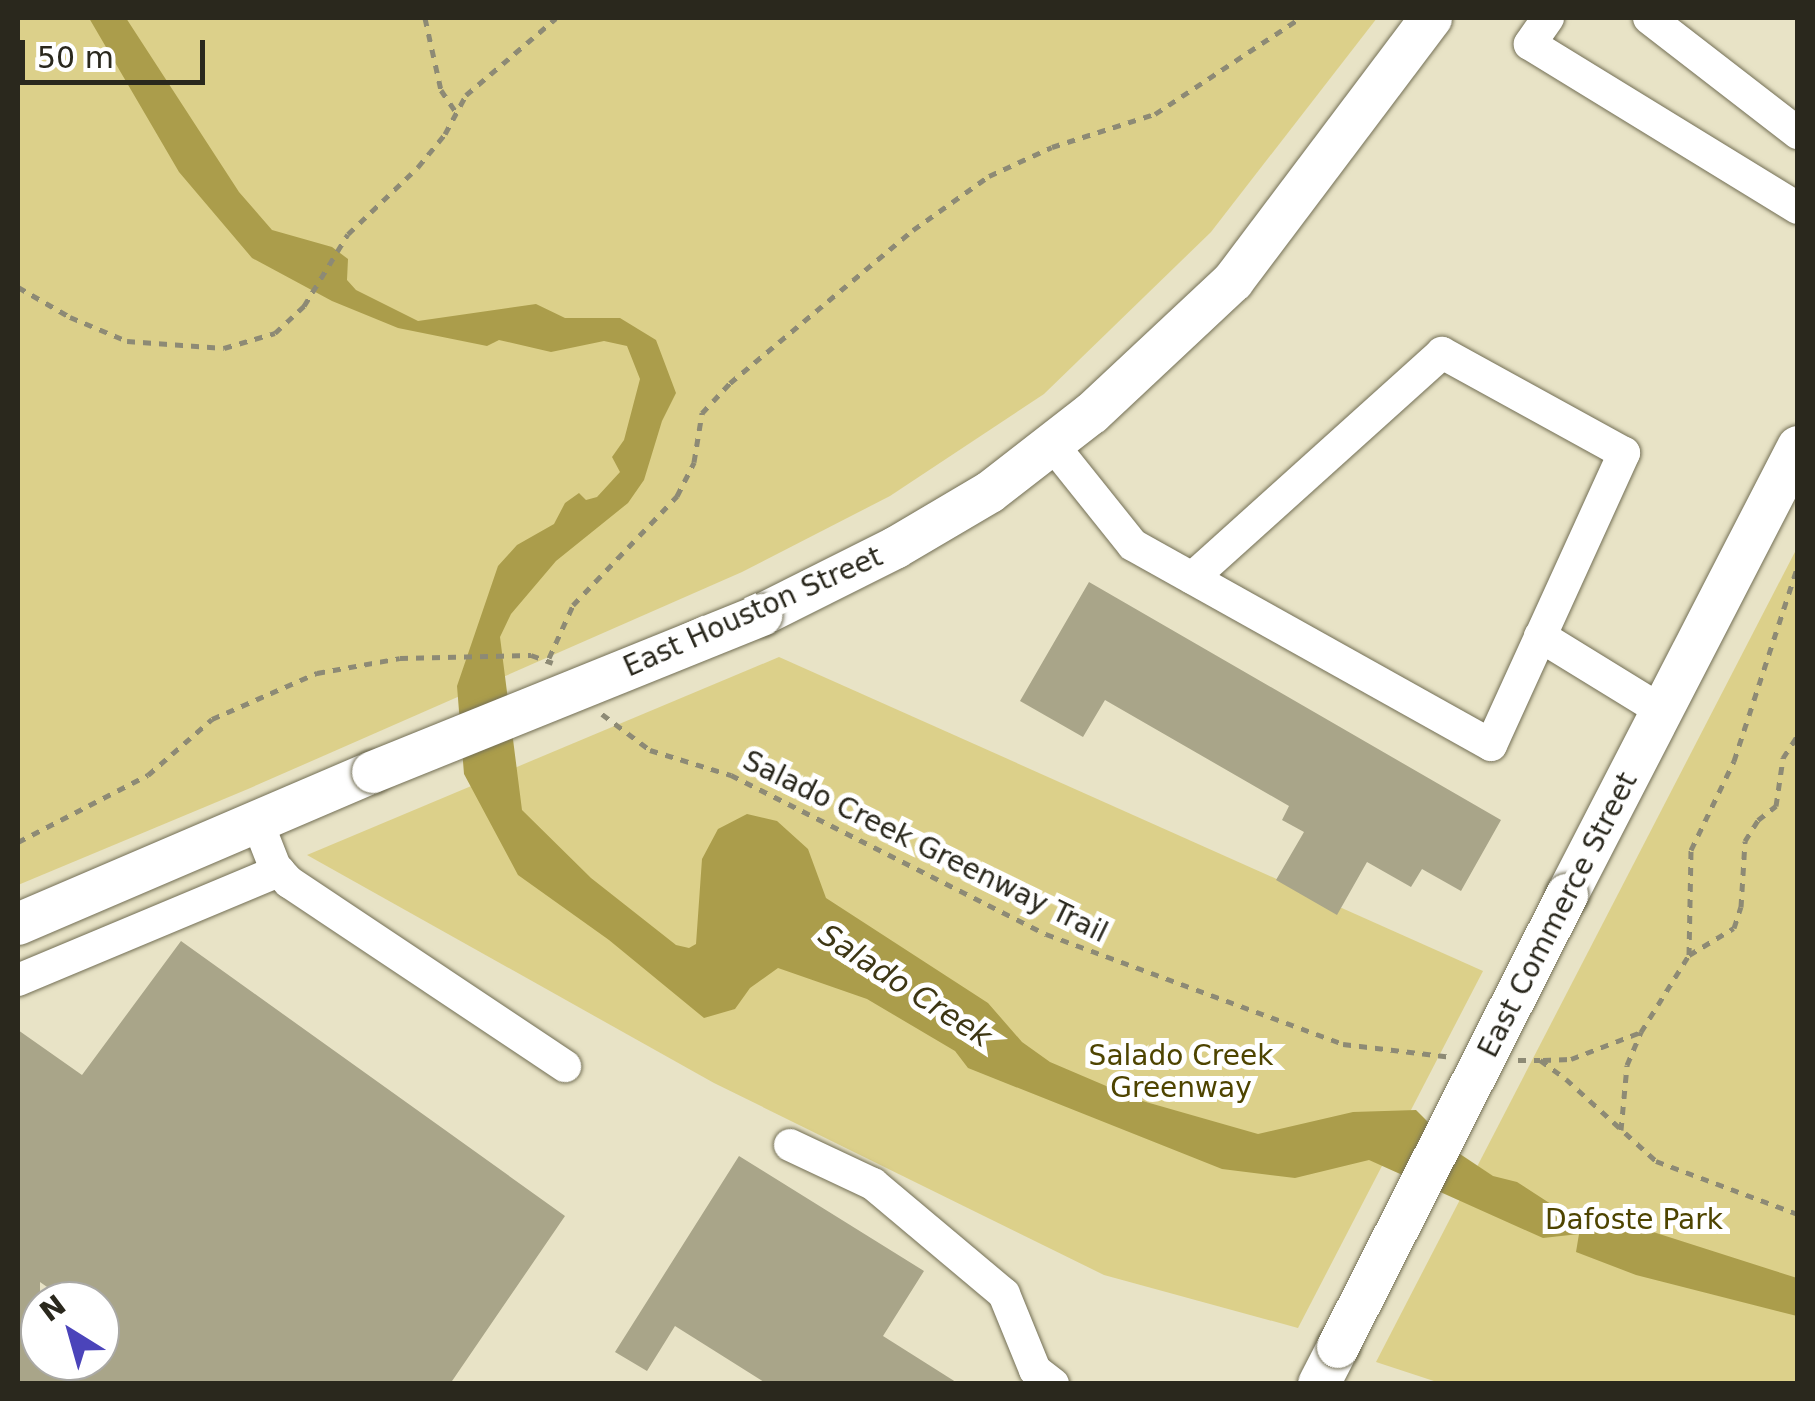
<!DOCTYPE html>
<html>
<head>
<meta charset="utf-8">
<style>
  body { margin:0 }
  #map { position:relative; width:1815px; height:1401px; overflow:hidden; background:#e8e3c6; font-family:"DejaVu Sans",sans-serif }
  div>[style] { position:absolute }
  .green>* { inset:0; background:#dcd08a }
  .water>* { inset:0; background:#ab9d4b }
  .building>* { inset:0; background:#a9a589 }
  .path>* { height:5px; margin-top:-2.5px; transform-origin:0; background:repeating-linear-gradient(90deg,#8d8a75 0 8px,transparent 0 16px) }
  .roads { filter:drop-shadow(0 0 2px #736f55) drop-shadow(0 0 2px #736f55) }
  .minor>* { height:32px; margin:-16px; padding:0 16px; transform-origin:16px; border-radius:16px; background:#fff }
  .major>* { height:42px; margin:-21px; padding:0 21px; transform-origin:21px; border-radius:21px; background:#fff }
  .bridges { filter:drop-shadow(0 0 2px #736f55) drop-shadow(0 0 2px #736f55) }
  .major-bridge>* { height:42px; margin:-21px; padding:0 21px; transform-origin:21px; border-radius:21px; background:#fff }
  span { translate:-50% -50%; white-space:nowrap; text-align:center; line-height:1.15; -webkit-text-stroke:10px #fff; paint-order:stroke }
  .street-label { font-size:28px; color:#2a281d }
  .park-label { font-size:28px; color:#4e4400 }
  .water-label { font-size:30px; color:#3d3613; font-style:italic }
  .frame { position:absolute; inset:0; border:20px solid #2a281d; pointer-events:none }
  .north { position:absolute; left:20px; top:1281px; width:100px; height:100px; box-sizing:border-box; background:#fff; border:2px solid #aaa9a5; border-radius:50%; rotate:323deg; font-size:28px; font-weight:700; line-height:40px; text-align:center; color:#2a281d }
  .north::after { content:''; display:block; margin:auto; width:35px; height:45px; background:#4b44ba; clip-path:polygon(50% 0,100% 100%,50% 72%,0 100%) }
  .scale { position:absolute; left:20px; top:40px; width:185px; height:45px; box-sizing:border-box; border:5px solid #2a281d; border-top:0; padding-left:12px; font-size:30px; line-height:35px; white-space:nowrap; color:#2a281d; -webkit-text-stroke:8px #fff; paint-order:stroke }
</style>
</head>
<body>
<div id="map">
  <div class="green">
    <div style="clip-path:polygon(18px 18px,1377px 18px,1211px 232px,1044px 394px,890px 496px,742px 572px,248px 789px,18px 885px)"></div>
    <div style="clip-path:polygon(1797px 548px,1797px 1383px,1443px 1384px,1376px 1362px)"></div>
    <div style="clip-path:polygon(779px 657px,1483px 971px,1298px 1328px,1104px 1275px,714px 1083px,307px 855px)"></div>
  </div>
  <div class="water">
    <div style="clip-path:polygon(89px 18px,126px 18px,239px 192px,272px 230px,332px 247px,348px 259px,347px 280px,356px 290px,418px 321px,536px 304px,565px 318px,620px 318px,656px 340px,676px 393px,662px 421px,644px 480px,628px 503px,556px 561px,511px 614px,500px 637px,522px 810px,591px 878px,676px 945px,689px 948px,696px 944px,702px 859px,718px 829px,747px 814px,777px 821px,808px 849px,826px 898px,988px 1003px,1022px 1042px,1050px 1062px,1139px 1100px,1258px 1134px,1353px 1112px,1416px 1110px,1460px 1154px,1493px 1176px,1517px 1182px,1574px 1219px,1589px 1220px,1600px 1215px,1797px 1278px,1797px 1316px,1636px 1275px,1576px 1252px,1579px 1234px,1543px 1238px,1369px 1160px,1295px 1178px,1222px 1169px,968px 1068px,955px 1051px,867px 999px,778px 968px,750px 988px,735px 1009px,704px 1018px,609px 940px,518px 875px,464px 774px,457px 686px,498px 566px,517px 545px,554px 524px,565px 503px,579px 493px,586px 500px,597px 497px,620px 472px,612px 457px,624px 440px,640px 379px,627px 346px,604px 341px,551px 352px,499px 340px,487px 346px,398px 328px,332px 301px,252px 258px,179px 172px)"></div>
  </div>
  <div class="building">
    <div style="clip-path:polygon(1089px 582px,1501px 820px,1461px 891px,1422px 869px,1411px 887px,1367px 862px,1337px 915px,1276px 880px,1304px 832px,1282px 820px,1289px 806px,1105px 700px,1083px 737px,1020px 701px)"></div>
    <div style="clip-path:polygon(evenodd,181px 941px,565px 1216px,450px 1384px,18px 1384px,18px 1030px,82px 1075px,181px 941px,40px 1282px,67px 1301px,100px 1301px,100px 1361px,40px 1361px,40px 1282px)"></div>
    <div style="clip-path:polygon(739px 1156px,924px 1271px,883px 1336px,959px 1384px,767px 1384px,675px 1326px,647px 1371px,615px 1352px)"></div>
  </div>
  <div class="path">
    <div style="left:425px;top:18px;width:74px;rotate:77.5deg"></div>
    <div style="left:441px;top:90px;width:25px;rotate:56deg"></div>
    <div style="left:18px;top:287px;width:60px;rotate:30deg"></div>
    <div style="left:70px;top:317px;width:62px;rotate:22.8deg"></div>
    <div style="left:127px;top:341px;width:97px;rotate:4.1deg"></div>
    <div style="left:224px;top:348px;width:53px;rotate:-16.4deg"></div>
    <div style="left:275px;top:333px;width:40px;rotate:-43deg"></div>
    <div style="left:304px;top:306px;width:84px;rotate:-58.6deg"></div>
    <div style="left:348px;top:234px;width:97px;rotate:-43.7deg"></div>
    <div style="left:418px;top:167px;width:43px;rotate:-50.7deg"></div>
    <div style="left:445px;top:134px;width:44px;rotate:-61.7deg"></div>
    <div style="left:466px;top:95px;width:118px;rotate:-40.5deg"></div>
    <div style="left:549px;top:658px;width:58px;rotate:-65.6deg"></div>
    <div style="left:573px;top:605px;width:151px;rotate:-46.3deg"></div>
    <div style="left:677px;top:496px;width:38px;rotate:-63deg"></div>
    <div style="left:694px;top:462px;width:50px;rotate:-80.7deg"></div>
    <div style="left:702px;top:413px;width:41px;rotate:-47deg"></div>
    <div style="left:730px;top:383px;width:239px;rotate:-39.9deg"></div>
    <div style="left:913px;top:230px;width:93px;rotate:-35.4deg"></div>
    <div style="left:989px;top:176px;width:69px;rotate:-24.7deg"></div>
    <div style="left:1052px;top:147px;width:108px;rotate:-17.8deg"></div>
    <div style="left:1155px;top:114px;width:174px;rotate:-33.5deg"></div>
    <div style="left:602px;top:714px;width:60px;rotate:36.9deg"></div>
    <div style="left:650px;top:750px;width:85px;rotate:17.2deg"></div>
    <div style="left:731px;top:775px;width:353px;rotate:26.8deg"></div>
    <div style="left:1046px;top:934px;width:317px;rotate:20.3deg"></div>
    <div style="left:1343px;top:1044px;width:110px;rotate:6.8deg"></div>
    <div style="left:18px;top:842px;width:146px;rotate:-27.3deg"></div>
    <div style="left:148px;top:775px;width:85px;rotate:-41.2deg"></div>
    <div style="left:212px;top:719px;width:115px;rotate:-23.7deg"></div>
    <div style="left:317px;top:673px;width:84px;rotate:-10.2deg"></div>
    <div style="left:400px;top:658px;width:131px;rotate:-1.3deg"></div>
    <div style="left:531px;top:655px;width:23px;rotate:20deg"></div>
    <div style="left:1689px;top:955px;width:52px;rotate:-31deg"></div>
    <div style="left:1734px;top:928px;width:22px;rotate:-72deg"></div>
    <div style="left:1741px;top:907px;width:66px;rotate:-86.5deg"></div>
    <div style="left:1745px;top:841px;width:25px;rotate:-58deg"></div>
    <div style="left:1758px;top:820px;width:23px;rotate:-38deg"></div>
    <div style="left:1776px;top:806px;width:49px;rotate:-81.7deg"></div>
    <div style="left:1783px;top:758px;width:27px;rotate:-57deg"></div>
    <div style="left:1518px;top:1060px;width:22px"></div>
    <div style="left:1540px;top:1060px;width:32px;rotate:36deg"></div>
    <div style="left:1566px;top:1079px;width:122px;rotate:42.3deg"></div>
    <div style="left:1656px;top:1161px;width:152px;rotate:20.5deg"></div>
    <div style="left:1543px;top:1060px;width:28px;rotate:-2deg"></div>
    <div style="left:1571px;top:1059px;width:75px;rotate:-21.1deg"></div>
    <div style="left:1621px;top:1130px;width:65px;rotate:-84.7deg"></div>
    <div style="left:1627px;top:1065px;width:36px;rotate:-67deg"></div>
    <div style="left:1641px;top:1032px;width:91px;rotate:-58.1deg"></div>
    <div style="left:1689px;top:955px;width:105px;rotate:-88.9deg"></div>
    <div style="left:1691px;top:850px;width:99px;rotate:-64.2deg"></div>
    <div style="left:1734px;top:761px;width:206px;rotate:-71.9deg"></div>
  </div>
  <div class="roads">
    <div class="minor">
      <div style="left:1548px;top:18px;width:32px;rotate:125deg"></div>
      <div style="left:1530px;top:44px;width:314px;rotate:31.5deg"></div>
      <div style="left:1649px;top:18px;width:188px;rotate:37.7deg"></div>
      <div style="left:1052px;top:444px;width:129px;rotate:51.3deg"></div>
      <div style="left:1133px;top:545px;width:410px;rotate:29.2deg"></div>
      <div style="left:1491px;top:745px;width:321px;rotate:-65.5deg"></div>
      <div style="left:1624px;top:453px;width:208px;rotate:-151.2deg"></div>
      <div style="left:1442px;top:353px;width:336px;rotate:138deg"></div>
      <div style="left:1540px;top:636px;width:143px;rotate:31.6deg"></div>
      <div style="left:257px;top:821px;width:49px;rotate:68.6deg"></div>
      <div style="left:275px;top:867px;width:21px;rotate:47deg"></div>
      <div style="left:289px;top:882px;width:332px;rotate:33.7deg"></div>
      <div style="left:18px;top:980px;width:283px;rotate:-22.7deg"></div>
      <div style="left:790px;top:1145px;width:92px;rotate:25.2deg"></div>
      <div style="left:873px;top:1184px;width:171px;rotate:40deg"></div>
      <div style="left:1004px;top:1294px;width:82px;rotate:67.8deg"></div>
      <div style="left:1035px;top:1370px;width:23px;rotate:38deg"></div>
    </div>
    <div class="major">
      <div style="left:761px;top:615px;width:150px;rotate:-26.6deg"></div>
      <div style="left:895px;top:548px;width:110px;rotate:-30.5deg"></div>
      <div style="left:990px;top:492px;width:129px;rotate:-37.8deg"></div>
      <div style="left:1092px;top:413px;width:193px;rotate:-43.1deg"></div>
      <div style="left:1233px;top:281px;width:329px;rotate:-53deg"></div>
      <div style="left:1567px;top:895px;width:504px;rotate:-62.72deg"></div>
      <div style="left:18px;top:924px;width:386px;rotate:-23.2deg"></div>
      <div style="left:1319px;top:1384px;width:42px;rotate:-62.8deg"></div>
    </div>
  </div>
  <div class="bridges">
    <div class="major-bridge">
      <div style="left:373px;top:772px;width:419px;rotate:-22deg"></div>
      <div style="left:1338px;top:1347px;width:507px;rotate:-63.13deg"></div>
    </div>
  </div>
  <div class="street-label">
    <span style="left:753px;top:612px;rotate:-24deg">East Houston Street</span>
    <span style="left:925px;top:847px;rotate:26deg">Salado Creek Greenway Trail</span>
    <span style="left:1558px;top:915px;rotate:-63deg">East Commerce Street</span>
  </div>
  <div class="park-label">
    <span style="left:1181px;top:1072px">Salado Creek<br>Greenway</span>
    <span style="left:1634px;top:1220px">Dafoste Park</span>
  </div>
  <div class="water-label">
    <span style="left:905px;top:986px;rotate:33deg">Salado Creek</span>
  </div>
  <div class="frame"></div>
  <div class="north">N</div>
  <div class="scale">50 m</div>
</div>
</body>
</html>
